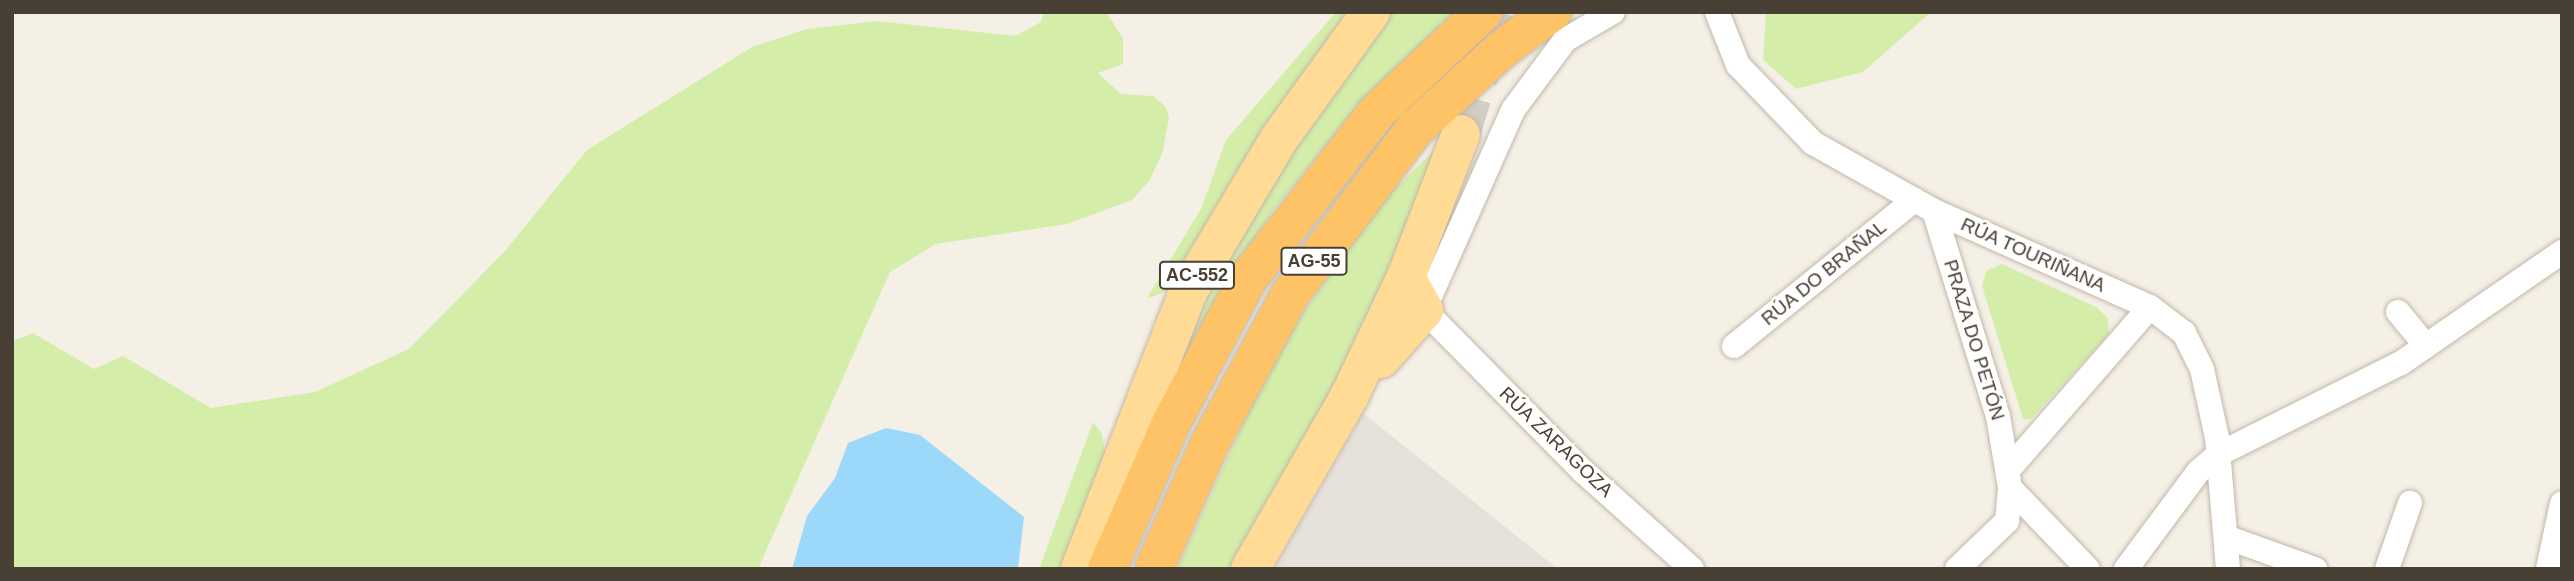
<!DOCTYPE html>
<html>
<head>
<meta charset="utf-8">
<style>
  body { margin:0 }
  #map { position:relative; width:2574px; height:581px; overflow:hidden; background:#f5f0e6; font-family:Helvetica,sans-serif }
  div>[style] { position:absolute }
  .industrial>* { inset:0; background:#e7e1db }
  .green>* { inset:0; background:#d4eeaa }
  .water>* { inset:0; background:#9cd8f9 }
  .primary-tunnel>* { height:38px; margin-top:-19px; transform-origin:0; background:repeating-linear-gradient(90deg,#d3cdc3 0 38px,transparent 0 57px) }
  .roads { filter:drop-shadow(0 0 2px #c2b7a8) drop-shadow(0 0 2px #c2b7a8) }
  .street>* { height:24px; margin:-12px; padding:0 12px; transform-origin:12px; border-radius:12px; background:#fff }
  .primary>* { height:38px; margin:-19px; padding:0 19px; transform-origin:19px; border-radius:19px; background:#ffdb95 }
  .highway>* { height:38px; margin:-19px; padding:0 19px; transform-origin:19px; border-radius:19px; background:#ffc367 }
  span { translate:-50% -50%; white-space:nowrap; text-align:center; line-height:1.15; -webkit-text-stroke:5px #fff; paint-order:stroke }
  .shield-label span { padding:2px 5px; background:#fff; border:2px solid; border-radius:5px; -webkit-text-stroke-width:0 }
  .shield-label { font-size:18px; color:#494035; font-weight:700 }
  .street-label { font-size:19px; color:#494035 }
  .frame { position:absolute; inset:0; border:14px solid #494035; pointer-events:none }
</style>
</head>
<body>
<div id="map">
  <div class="industrial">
    <div style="clip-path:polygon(1363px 413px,1558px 569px,1274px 569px)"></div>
  </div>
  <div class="green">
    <div style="clip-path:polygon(1044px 12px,1106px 12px,1123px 38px,1123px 64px,1098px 73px,1121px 94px,1153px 96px,1165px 106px,1169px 117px,1163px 151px,1150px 180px,1132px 200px,1067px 224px,936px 244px,890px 272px,758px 569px,12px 569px,12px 341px,33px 333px,94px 369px,123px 356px,211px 408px,315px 392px,409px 349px,505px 251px,587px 150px,752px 47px,807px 29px,877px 21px,1015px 36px,1041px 22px)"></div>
    <div style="clip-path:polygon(1336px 12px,1354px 12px,1182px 278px,1163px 293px,1147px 298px,1201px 209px,1226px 140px)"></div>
    <div style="clip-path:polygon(1385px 12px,1457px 12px,1367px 96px,1278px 204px,1224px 283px,1160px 405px,1217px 257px)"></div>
    <div style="clip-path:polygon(1766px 12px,1931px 12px,1863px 72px,1796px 89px,1763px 60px)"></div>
    <div style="clip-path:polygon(1454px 131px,1400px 266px,1238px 569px,1177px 569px,1250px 408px,1296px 323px,1381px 202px)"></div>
    <div style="clip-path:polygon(2002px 264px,2098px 308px,2108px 319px,2109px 334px,2031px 419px,2023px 419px,1982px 286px,1986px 271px)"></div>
    <div style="clip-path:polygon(1093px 422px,1101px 432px,1107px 460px,1068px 569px,1039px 569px)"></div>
  </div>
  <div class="water">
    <div style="clip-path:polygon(886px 428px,920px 435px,1024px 517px,1018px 569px,792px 569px,807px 516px,835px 478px,848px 443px)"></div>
  </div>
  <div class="primary-tunnel">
    <div style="left:1461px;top:134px;width:128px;rotate:-72.7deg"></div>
  </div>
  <div class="roads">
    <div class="street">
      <div style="left:1613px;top:12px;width:56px;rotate:149.7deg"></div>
      <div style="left:1565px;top:40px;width:87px;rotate:126.6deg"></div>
      <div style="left:1513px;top:110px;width:219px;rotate:114deg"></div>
      <div style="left:1424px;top:310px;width:228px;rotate:45.4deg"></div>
      <div style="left:1584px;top:472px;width:145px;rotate:41.9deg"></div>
      <div style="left:1717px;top:12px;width:57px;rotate:68.4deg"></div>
      <div style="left:1738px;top:65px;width:108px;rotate:46.1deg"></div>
      <div style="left:1813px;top:143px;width:139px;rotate:29.3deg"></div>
      <div style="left:1934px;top:211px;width:236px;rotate:24deg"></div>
      <div style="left:2150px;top:307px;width:43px;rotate:37.4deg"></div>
      <div style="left:2184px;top:333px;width:40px;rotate:63.4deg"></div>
      <div style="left:2202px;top:369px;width:71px;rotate:77.7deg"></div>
      <div style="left:2217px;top:438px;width:131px;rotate:85.2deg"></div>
      <div style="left:1934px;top:211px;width:215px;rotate:72.7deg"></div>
      <div style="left:1998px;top:416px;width:73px;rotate:80.5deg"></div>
      <div style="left:2010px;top:488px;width:33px;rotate:95deg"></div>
      <div style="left:2007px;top:521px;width:69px;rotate:136.2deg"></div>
      <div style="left:2398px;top:312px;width:44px;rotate:50.5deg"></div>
      <div style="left:1734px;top:346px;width:232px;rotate:-39deg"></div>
      <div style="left:2008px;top:470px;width:216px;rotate:-48.9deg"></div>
      <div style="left:2010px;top:488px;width:112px;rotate:46.1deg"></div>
      <div style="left:2226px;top:537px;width:95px;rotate:19.8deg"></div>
      <div style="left:2126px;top:569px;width:121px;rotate:-53.4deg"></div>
      <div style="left:2198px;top:472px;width:28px;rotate:-41deg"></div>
      <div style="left:2219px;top:454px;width:203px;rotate:-26.6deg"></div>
      <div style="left:2401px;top:363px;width:196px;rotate:-34.6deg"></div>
      <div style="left:2387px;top:569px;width:70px;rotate:-70.8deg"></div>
      <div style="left:2548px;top:569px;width:67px;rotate:-78deg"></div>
    </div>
    <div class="primary">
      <div style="left:1381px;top:359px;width:65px;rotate:-48.7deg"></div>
      <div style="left:1424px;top:310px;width:38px;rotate:-119deg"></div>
      <div style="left:1080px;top:569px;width:300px;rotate:-68.7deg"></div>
      <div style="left:1189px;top:290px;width:176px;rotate:-59.2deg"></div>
      <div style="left:1279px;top:139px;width:157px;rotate:-54.1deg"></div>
      <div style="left:1250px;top:569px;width:201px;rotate:-60.1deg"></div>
      <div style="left:1350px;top:395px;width:131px;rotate:-64.6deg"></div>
      <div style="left:1406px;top:277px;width:153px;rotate:-69deg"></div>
    </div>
    <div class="highway">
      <div style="left:1107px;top:569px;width:159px;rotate:-66.3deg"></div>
      <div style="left:1171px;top:423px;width:166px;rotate:-61.9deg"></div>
      <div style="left:1249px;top:277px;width:209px;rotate:-52.2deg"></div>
      <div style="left:1377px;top:112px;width:146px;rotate:-43.3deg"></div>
      <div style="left:1154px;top:569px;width:138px;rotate:-66deg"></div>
      <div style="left:1210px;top:443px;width:167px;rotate:-61.7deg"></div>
      <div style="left:1289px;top:296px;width:208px;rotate:-53deg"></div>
      <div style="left:1414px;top:130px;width:118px;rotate:-42.6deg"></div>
      <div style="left:1501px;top:50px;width:64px;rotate:-36.7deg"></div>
    </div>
  </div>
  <div class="shield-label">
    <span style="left:1314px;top:261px">AG-55</span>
    <span style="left:1197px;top:275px">AC-552</span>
  </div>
  <div class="street-label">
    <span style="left:2033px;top:255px;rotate:24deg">RÚA TOURIÑANA</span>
    <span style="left:1824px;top:273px;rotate:-39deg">RÚA DO BRAÑAL</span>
    <span style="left:1974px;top:340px;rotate:73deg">PRAZA DO PETÓN</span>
    <span style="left:1556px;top:442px;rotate:44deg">RÚA ZARAGOZA</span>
  </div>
  <div class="frame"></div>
</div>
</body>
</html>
